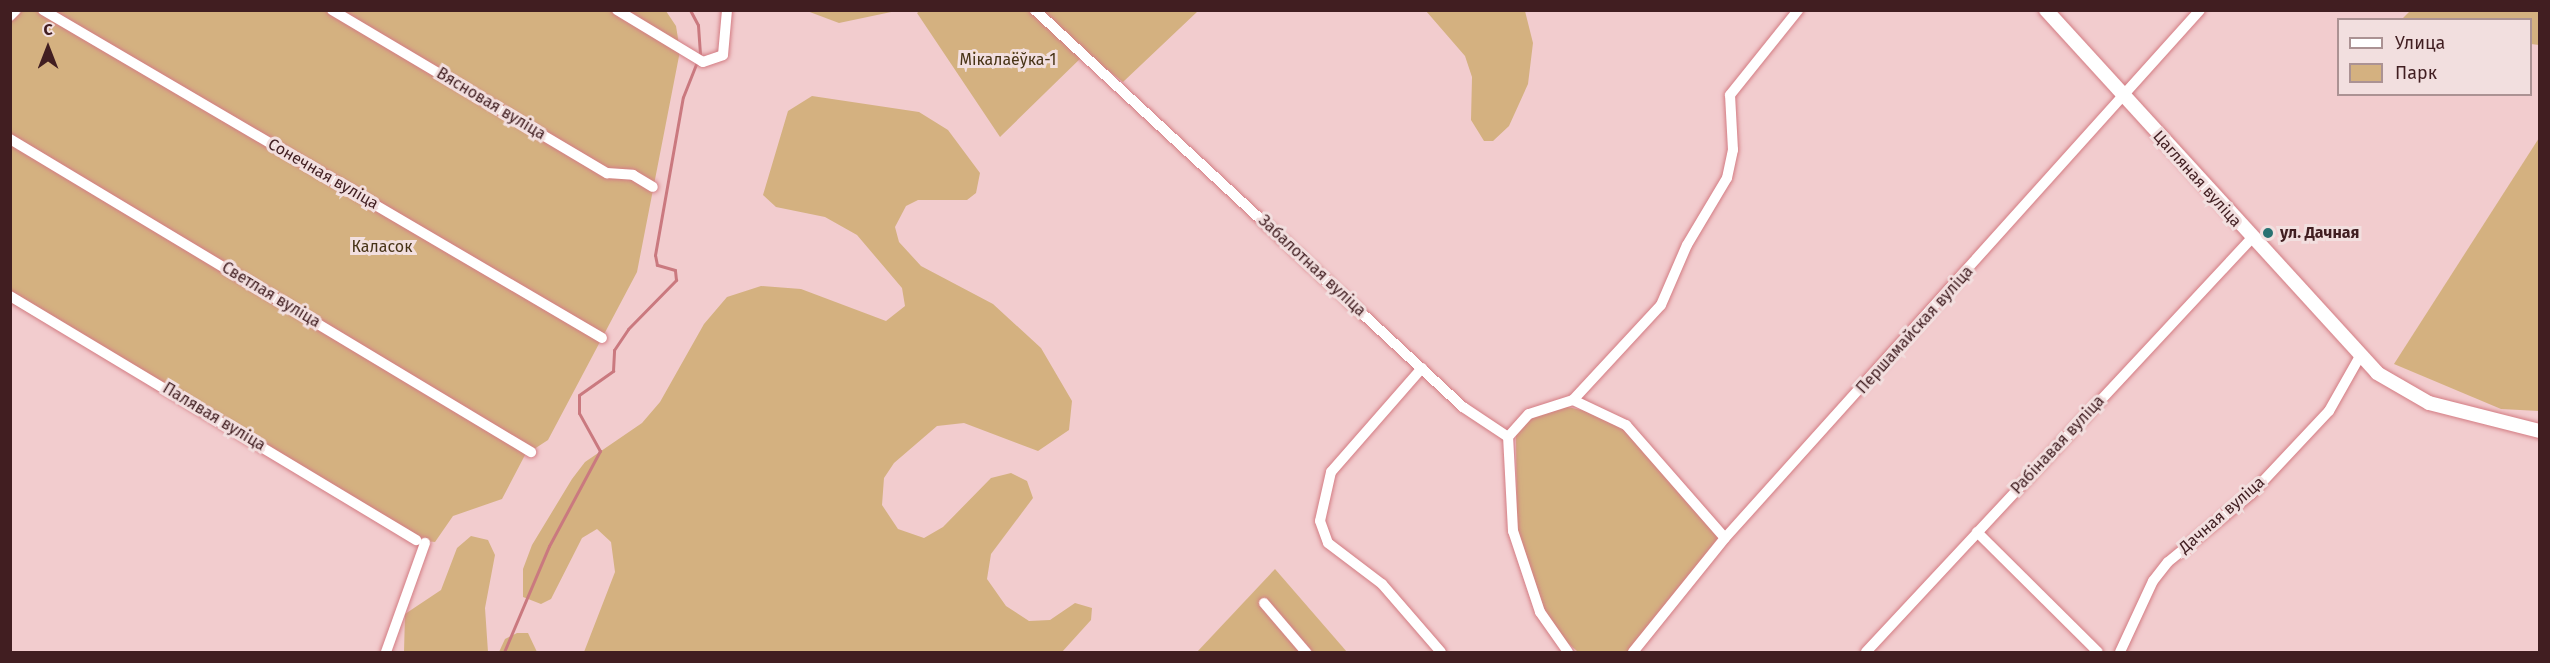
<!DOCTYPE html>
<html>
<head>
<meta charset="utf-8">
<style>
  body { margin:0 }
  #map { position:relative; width:2550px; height:663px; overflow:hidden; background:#f2ccce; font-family:"Fira Sans",sans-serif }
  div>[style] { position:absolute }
  .green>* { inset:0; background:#d4b180 }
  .stream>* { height:3px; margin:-1.5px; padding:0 1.5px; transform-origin:1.5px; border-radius:1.5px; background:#ca797f }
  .roads { filter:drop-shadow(0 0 2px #d37c83) drop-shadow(0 0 2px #d37c83) }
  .minor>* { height:10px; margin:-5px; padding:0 5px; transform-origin:5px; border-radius:5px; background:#fff }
  .tertiary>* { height:14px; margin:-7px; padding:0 7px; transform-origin:7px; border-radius:7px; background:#fff }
  .dots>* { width:16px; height:16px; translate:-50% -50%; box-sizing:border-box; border:3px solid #f2dfdf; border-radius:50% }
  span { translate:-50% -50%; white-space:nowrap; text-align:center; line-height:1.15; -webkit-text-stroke:6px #f2dfdf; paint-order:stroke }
  .park-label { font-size:16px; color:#473316 }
  .street-label { font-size:16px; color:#411e21 }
  .poi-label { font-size:16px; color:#411e21; font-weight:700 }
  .left { translate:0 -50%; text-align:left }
  .frame { position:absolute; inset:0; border:12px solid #411e21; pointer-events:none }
  .legend { position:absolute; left:2337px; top:18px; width:195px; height:78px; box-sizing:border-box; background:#f2dfdf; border:2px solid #ab9293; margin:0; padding:8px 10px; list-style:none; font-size:18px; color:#411e21 }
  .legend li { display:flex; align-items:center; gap:12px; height:30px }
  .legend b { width:30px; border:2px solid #ab9293 }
  .north { position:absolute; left:18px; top:18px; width:60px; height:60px; -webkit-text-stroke:4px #f2dfdf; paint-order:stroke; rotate:0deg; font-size:16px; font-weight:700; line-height:24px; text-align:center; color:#411e21 }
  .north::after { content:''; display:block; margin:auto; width:21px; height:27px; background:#411e21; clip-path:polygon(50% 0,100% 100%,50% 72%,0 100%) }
</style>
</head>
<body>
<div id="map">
  <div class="green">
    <div style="clip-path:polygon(16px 10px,666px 11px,676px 26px,680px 51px,637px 272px,548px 440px,525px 455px,502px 499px,453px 516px,435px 542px,416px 540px,11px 303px,10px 16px)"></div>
    <div style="clip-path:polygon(921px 10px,1198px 11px,1123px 82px,1086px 53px,1000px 137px,917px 13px)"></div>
    <div style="clip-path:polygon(807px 11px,896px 11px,839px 23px)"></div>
    <div style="clip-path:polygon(1426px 11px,1525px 11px,1533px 43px,1528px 84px,1509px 126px,1493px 141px,1484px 141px,1471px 120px,1472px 77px,1465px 56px)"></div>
    <div style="clip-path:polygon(2410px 11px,2539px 11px,2539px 45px,2531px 44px,2530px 20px,2402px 19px)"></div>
    <div style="clip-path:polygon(812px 96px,919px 112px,948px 130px,980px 173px,976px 193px,967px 200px,918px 200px,906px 206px,895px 227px,899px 242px,921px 266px,993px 304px,1041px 348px,1072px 401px,1069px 430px,1038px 451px,964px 423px,937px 426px,894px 463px,884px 478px,882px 505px,898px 529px,924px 538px,943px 527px,991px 478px,1011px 473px,1027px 481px,1033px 498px,991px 554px,987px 579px,1006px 606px,1029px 621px,1050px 620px,1075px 603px,1092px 608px,1091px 620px,1062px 652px,584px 652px,615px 572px,611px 542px,597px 529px,582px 538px,551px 599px,541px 604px,523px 597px,523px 569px,532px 545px,572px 479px,585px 462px,642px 423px,660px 402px,704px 324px,727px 297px,761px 286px,801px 289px,886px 321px,905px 306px,902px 288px,857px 235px,825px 217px,776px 207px,763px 195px,788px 111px)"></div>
    <div style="clip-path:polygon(2539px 138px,2539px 411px,2501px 409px,2394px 364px)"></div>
    <div style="clip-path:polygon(1559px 405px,1594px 413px,1625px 431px,1719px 537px,1628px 652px,1578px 652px,1561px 637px,1542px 605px,1517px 533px,1516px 435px,1534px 416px)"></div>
    <div style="clip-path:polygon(471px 536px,488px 540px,495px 555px,485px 608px,488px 652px,404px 652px,405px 614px,441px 590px,457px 548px)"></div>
    <div style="clip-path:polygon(1275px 569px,1347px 652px,1197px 652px)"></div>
    <div style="clip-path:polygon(517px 633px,528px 633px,537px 652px,499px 652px,505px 639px)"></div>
  </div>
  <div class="stream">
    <div style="left:504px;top:652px;width:115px;rotate:-67deg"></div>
    <div style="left:549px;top:546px;width:108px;rotate:-61.8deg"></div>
    <div style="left:600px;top:451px;width:43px;rotate:-118.9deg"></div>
    <div style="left:579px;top:413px;width:18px;rotate:-90deg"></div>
    <div style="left:579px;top:395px;width:42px;rotate:-35.2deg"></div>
    <div style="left:613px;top:371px;width:21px;rotate:-87deg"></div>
    <div style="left:614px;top:350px;width:25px;rotate:-56deg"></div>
    <div style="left:628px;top:329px;width:69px;rotate:-45.6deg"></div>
    <div style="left:676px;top:280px;width:10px;rotate:-96deg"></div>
    <div style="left:675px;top:270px;width:19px;rotate:-164deg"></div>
    <div style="left:657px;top:265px;width:10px;rotate:-101deg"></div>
    <div style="left:655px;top:255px;width:160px;rotate:-80deg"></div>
    <div style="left:683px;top:97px;width:46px;rotate:-68.4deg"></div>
    <div style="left:700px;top:54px;width:29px;rotate:-94deg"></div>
    <div style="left:698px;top:25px;width:17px;rotate:-118deg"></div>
  </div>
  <div class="roads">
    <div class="minor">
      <div style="left:43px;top:10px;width:648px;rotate:30.4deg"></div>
      <div style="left:332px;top:10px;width:320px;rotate:30.7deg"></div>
      <div style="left:607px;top:173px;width:26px;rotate:4deg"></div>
      <div style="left:633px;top:175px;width:23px;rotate:31deg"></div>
      <div style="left:617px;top:10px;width:100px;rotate:31.2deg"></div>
      <div style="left:703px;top:62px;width:21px;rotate:-19deg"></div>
      <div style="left:723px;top:55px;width:45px;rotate:-84.9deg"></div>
      <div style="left:1035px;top:10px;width:584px;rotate:42.85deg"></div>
      <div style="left:1463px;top:407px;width:54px;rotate:33.7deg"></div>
      <div style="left:10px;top:16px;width:8px;rotate:-45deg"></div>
      <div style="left:10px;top:139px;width:608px;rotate:31deg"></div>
      <div style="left:10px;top:296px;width:474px;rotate:31deg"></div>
      <div style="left:1422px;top:368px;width:138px;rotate:131.2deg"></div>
      <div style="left:1331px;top:472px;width:50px;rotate:102.7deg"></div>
      <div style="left:1320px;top:521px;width:23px;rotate:70deg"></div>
      <div style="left:1328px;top:543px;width:68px;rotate:37.2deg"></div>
      <div style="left:1382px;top:584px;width:90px;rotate:49.1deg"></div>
      <div style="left:1573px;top:400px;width:129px;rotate:-47.2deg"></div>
      <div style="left:1661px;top:305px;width:65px;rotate:-66.6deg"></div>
      <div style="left:1687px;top:245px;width:78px;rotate:-59.2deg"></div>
      <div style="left:1727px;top:178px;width:29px;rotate:-78deg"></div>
      <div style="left:1733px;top:150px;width:55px;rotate:-93.1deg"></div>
      <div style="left:1730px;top:95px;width:109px;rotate:-51.3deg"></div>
      <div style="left:1977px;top:532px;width:170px;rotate:44.8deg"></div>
      <div style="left:1264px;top:603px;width:65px;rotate:49.4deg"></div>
      <div style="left:386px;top:652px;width:116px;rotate:-70.3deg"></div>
      <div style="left:1568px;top:652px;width:49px;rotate:-125deg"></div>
      <div style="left:1540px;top:612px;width:85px;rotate:-108.4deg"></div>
      <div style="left:1513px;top:531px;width:94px;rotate:-93deg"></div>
      <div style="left:1508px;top:437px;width:31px;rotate:-48deg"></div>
      <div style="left:1529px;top:414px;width:46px;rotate:-17.7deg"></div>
      <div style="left:1573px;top:400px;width:59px;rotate:25.3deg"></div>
      <div style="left:1626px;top:425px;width:150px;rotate:48.8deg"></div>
      <div style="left:1633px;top:652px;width:146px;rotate:-51.1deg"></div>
      <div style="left:1725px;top:538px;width:710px;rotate:-48.02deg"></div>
      <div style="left:1866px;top:652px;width:565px;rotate:-47.01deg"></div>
      <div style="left:2120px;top:652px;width:78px;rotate:-65.1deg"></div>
      <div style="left:2153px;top:581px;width:24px;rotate:-52deg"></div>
      <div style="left:2168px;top:562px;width:107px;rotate:-39.3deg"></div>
      <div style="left:2251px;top:494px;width:114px;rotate:-46.8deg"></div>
      <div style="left:2329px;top:411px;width:61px;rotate:-60.5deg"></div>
    </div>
    <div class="tertiary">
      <div style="left:2046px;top:10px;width:491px;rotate:47.6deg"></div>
      <div style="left:2377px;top:373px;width:60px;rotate:30deg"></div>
      <div style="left:2429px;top:403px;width:114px;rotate:14.2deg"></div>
    </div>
  </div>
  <div class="dots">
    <div style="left:2268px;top:233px;background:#287272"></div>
  </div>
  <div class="park-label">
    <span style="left:1008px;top:60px">Мікалаёўка-1</span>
    <span style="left:382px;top:247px">Каласок</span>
  </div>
  <div class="street-label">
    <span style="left:491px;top:104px;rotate:31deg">Вясновая вуліца</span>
    <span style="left:323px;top:174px;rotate:30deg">Сонечная вуліца</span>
    <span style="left:2197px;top:179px;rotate:48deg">Цагляная вуліца</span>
    <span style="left:1312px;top:266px;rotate:43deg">Забалотная вуліца</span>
    <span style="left:271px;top:295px;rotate:31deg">Светлая вуліца</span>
    <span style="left:1915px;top:330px;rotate:-48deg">Першамайская вуліца</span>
    <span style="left:214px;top:417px;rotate:31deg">Палявая вуліца</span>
    <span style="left:2058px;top:445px;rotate:-47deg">Рабінавая вуліца</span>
    <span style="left:2222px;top:515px;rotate:-41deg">Дачная вуліца</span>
  </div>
  <div class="poi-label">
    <span class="left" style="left:2280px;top:233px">ул. Дачная</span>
  </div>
  <div class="frame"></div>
  <ul class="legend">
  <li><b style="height:8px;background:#fff"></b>Улица</li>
  <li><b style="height:16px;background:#d4b180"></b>Парк</li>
  </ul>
  <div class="north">С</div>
</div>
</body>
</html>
